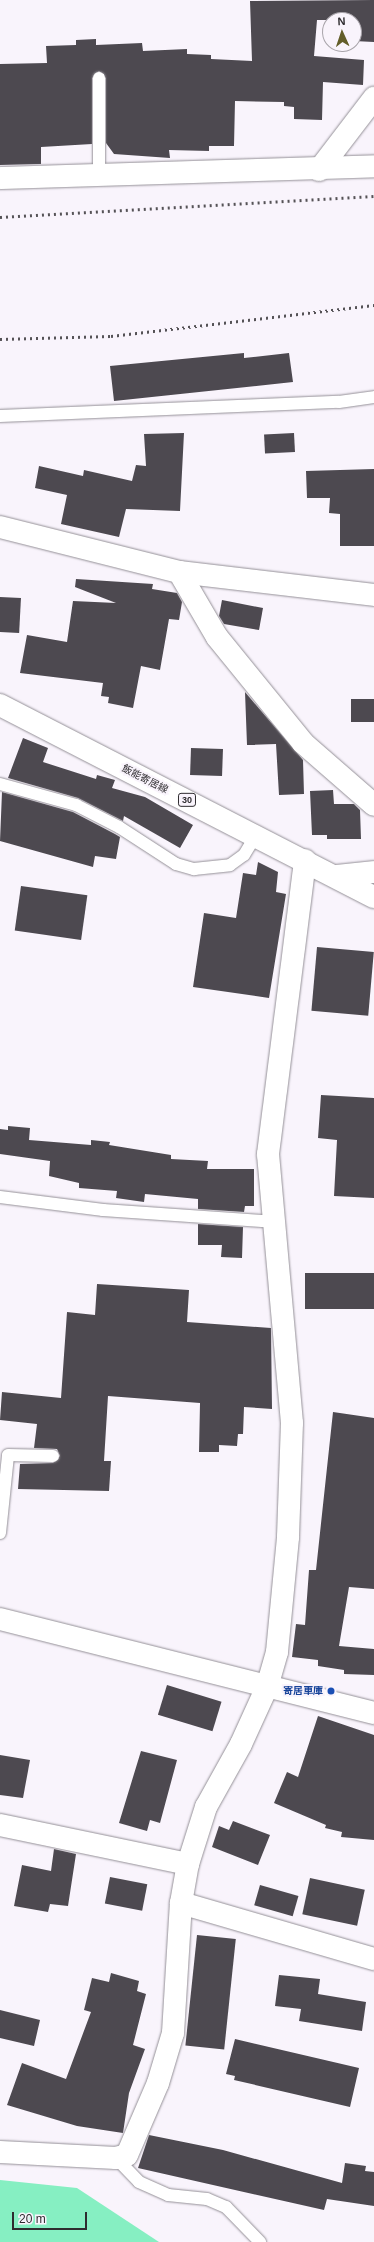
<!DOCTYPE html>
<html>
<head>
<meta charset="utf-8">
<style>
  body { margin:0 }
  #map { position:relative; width:374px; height:2242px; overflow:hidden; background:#f9f4fc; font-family:Arial,"Noto Sans JP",sans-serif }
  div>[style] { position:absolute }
  .green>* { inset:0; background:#86efc2 }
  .building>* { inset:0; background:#4d4950; transform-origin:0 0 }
  .roads { filter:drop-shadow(0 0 1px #949097) drop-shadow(0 0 1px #949097) }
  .lane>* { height:12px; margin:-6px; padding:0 6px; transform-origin:6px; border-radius:6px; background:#fff }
  .street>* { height:22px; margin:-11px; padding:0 11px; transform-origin:11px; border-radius:11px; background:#fff }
  .primary>* { height:22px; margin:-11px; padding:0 11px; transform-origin:11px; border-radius:11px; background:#fff }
  .rail>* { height:3px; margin-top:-1.5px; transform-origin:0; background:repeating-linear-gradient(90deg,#555256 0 2px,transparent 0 6px) }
  .dots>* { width:11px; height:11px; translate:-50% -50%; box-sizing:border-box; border:2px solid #f9f4fc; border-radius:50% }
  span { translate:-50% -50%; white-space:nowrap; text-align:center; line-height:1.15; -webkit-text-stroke:4px #f9f4fc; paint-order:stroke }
  .shield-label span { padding:1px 3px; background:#f9f4fc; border:1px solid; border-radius:3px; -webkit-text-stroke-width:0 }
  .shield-label { font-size:9px; color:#2e2c2f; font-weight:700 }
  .street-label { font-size:10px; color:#2e2c2f }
  .transit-label { font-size:10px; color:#164399; font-weight:700 }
  .right { translate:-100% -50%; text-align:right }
  .north { position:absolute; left:322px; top:12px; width:40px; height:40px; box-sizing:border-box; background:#f9f4fc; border:1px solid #a8a4aa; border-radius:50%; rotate:357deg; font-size:11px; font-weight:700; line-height:16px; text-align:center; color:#2e2c2f }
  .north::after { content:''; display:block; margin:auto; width:14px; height:18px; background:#635e2a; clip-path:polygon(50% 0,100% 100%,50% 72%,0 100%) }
  .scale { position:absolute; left:12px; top:2212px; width:75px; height:18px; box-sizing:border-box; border:2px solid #2e2c2f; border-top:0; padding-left:5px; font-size:12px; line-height:14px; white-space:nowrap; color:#2e2c2f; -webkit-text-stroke:3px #f9f4fc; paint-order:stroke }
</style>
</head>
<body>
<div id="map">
  <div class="green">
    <div style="clip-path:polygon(0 2180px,77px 2188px,159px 2242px,0 2242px)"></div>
  </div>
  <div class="building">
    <div style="clip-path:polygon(374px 0,374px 42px,354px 41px,354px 20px,317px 20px,314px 56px,364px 60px,363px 85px,323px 82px,322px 120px,294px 119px,294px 107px,284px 106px,284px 102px,235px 101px,234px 146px,209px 146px,209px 151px,169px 150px,170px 158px,114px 154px,106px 143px,106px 78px,99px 71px,92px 78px,92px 144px,41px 147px,41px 164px,0 165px,0 64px,47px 63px,46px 46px,76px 45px,76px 40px,96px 39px,96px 45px,142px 43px,143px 51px,187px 49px,187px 54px,211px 55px,211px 59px,252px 61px,250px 1px)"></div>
    <div style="clip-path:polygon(244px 353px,244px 358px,289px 353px,293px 382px,114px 401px,110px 366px)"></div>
    <div style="clip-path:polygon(184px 433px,180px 511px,126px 509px,119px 537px,61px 524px,67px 495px,35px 488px,39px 466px,83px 476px,84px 470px,132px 481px,136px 465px,146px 466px,144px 434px)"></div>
    <div style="left:294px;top:433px;width:19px;height:30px;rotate:87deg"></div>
    <div style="clip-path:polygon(374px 469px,374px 546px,340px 546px,340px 514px,329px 513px,330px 498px,307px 498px,306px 471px)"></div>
    <div style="clip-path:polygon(76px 579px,153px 584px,152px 589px,177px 593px,182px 602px,179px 620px,169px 619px,160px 670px,141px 666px,133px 708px,108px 703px,109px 697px,101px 696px,103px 683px,20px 673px,27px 635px,67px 642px,73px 601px,116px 603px,75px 587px)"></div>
    <div style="left:0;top:597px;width:21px;height:35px;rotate:3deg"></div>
    <div style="clip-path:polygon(222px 600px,263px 608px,259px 630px,224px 624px,219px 616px)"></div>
    <div style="clip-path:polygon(245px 692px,303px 760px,304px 794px,279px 795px,276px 744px,247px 745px)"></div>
    <div style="left:351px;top:699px;width:23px;height:23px"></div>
    <div style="clip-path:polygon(23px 738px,48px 748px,43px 762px,96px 779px,97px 775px,115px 780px,112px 788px,145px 797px,193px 825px,180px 848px,124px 816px,123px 821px,78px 798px,8px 778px)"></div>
    <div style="left:191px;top:748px;width:32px;height:27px;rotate:2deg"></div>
    <div style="clip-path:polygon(333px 790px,334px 804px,354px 804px,360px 810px,361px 839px,327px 839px,327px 835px,312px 835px,310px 791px)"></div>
    <div style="clip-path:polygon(2px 792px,73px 812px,115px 834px,120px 837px,116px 859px,95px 856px,93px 867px,0 841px)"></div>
    <div style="clip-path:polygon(258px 862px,278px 872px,276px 892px,286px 894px,269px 998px,193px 987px,204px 913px,236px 918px,243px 873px,256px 875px)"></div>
    <div style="left:21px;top:886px;width:67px;height:45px;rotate:8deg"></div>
    <div style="left:317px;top:947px;width:57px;height:64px;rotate:5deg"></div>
    <div style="clip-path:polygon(321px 1095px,374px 1098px,374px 1198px,334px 1196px,337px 1140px,318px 1138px)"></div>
    <div style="clip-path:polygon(8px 1126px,30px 1128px,29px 1140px,91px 1145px,91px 1140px,110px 1142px,109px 1145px,171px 1155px,171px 1159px,208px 1161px,207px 1169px,254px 1169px,254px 1206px,245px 1206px,244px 1212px,198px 1209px,198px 1199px,145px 1194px,144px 1202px,116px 1198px,117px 1191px,79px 1188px,79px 1183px,49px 1176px,50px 1161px,0 1154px,0 1129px,8px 1130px)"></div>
    <div style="clip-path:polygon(198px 1224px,243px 1227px,242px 1258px,221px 1257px,222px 1245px,198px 1245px)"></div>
    <div style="left:374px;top:1273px;width:36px;height:69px;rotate:90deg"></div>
    <div style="clip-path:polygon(97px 1284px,189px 1290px,187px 1322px,271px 1328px,272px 1409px,244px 1407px,243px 1434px,238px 1434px,237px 1446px,219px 1445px,219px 1452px,199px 1452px,200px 1403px,108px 1396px,104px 1461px,111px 1461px,109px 1491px,18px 1489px,20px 1464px,53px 1463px,60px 1456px,57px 1449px,34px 1448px,37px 1424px,0 1420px,2px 1392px,61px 1398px,67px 1312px,95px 1315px)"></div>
    <div style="clip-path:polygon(333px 1412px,374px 1418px,374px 1589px,349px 1587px,339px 1646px,374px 1649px,374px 1675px,344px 1674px,344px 1670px,318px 1666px,318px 1660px,292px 1657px,296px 1624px,305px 1625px,309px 1570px,316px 1570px)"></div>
    <div style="left:167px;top:1685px;width:57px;height:31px;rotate:17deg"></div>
    <div style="clip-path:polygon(318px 1716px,374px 1735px,374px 1840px,341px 1837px,342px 1832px,325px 1828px,326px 1825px,274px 1803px,287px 1772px,298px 1777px)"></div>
    <div style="clip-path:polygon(141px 1751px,177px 1760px,160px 1823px,150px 1820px,147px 1831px,119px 1823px)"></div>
    <div style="clip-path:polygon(0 1755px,30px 1760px,23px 1798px,0 1795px)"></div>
    <div style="clip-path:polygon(233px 1821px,270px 1835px,258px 1865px,212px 1847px,219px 1826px,229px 1830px)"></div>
    <div style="clip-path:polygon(54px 1849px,76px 1854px,68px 1906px,50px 1904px,48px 1912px,14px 1906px,22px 1865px,51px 1871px)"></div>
    <div style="left:110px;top:1877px;width:38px;height:27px;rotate:11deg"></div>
    <div style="left:310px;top:1878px;width:56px;height:37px;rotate:12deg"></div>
    <div style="left:260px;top:1885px;width:40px;height:21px;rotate:16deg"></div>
    <div style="left:197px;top:1935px;width:39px;height:111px;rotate:6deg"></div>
    <div style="clip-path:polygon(111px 1973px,139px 1981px,137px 1991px,146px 1994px,133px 2045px,145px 2049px,129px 2093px,123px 2133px,77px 2126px,7px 2105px,22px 2063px,66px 2079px,91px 2012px,84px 2010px,92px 1978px,109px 1982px)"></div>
    <div style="clip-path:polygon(279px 1975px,320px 1979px,318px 1994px,366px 2002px,362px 2031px,299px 2021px,301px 2009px,275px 2006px)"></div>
    <div style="clip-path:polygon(0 2010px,40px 2020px,34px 2046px,0 2038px)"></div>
    <div style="clip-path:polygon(235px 2039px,359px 2068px,350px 2107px,234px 2080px,235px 2076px,226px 2074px)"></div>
    <div style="clip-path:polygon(149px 2135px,223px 2150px,342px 2183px,345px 2163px,366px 2166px,365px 2171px,374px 2172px,374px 2206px,327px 2199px,324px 2210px,138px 2168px)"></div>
  </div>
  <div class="roads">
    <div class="lane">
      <div style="left:99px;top:178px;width:100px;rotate:-90deg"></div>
      <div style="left:0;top:416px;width:339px;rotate:-2.4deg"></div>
      <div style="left:339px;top:402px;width:35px;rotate:-8deg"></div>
      <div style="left:0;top:784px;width:79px;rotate:15.4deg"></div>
      <div style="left:76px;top:805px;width:48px;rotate:27.1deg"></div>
      <div style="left:119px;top:827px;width:68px;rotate:33deg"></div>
      <div style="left:176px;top:864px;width:19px;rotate:16deg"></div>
      <div style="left:194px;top:869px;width:36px;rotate:-6deg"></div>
      <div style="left:230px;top:865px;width:17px;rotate:-36deg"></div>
      <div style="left:244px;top:855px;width:23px;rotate:-59deg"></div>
      <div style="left:0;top:1197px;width:104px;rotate:7.2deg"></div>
      <div style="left:103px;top:1210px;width:170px;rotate:4deg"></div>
      <div style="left:0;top:1533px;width:78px;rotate:-84.1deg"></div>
      <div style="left:8px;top:1455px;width:45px;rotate:1.3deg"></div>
      <div style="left:116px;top:2158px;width:33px;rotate:46deg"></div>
      <div style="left:139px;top:2182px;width:32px;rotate:24deg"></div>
      <div style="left:168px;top:2195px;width:39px;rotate:6deg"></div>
      <div style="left:207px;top:2199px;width:21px;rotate:23deg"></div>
      <div style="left:226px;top:2207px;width:49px;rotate:45.8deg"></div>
    </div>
    <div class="street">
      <div style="left:319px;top:170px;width:91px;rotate:-52.6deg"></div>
      <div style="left:0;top:178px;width:374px;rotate:-1.8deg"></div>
      <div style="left:0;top:527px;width:185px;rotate:14.1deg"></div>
      <div style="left:179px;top:572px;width:196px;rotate:6.7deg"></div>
      <div style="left:179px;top:572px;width:75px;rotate:59.7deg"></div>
      <div style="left:217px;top:637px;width:136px;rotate:50.9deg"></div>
      <div style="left:303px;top:743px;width:94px;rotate:41.1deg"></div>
      <div style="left:336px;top:876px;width:38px;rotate:-6deg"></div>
      <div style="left:0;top:1619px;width:386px;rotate:14.1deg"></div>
      <div style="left:0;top:1825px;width:192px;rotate:11.7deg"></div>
      <div style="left:181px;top:1903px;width:201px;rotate:16.2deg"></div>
      <div style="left:0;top:2152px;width:116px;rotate:3deg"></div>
      <div style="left:116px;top:2158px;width:11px;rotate:-15deg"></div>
      <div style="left:127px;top:2155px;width:78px;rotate:-66.7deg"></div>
      <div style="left:158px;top:2083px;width:52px;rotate:-73.3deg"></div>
      <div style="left:173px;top:2033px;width:130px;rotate:-86.5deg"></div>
      <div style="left:181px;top:1903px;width:40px;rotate:-80deg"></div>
      <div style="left:188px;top:1864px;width:60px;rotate:-72.5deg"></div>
      <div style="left:206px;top:1807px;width:72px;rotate:-60.9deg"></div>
      <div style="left:241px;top:1744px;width:63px;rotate:-65.5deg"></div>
      <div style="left:267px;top:1687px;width:36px;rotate:-74deg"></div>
      <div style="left:277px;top:1652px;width:116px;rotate:-84.5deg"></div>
      <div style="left:288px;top:1537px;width:114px;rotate:-88deg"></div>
      <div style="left:292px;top:1423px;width:270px;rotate:-95.1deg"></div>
      <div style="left:268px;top:1154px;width:296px;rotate:-82.8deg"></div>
    </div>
    <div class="primary">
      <div style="left:0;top:705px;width:420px;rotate:27.2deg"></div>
    </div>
  </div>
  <div class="rail">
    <div style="left:0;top:217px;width:375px;rotate:-3.2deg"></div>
    <div style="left:0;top:339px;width:111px;rotate:-1.5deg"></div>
    <div style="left:111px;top:336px;width:265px;rotate:-6.7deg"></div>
  </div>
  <div class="dots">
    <div style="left:331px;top:1691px;background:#1a4fb4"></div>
  </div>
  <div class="shield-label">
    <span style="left:187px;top:800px">30</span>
  </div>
  <div class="street-label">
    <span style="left:145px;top:779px;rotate:27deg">飯能寄居線</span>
  </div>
  <div class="transit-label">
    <span class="right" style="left:323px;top:1691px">寄居車庫</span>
  </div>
  <div class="north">N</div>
  <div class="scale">20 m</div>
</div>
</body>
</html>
